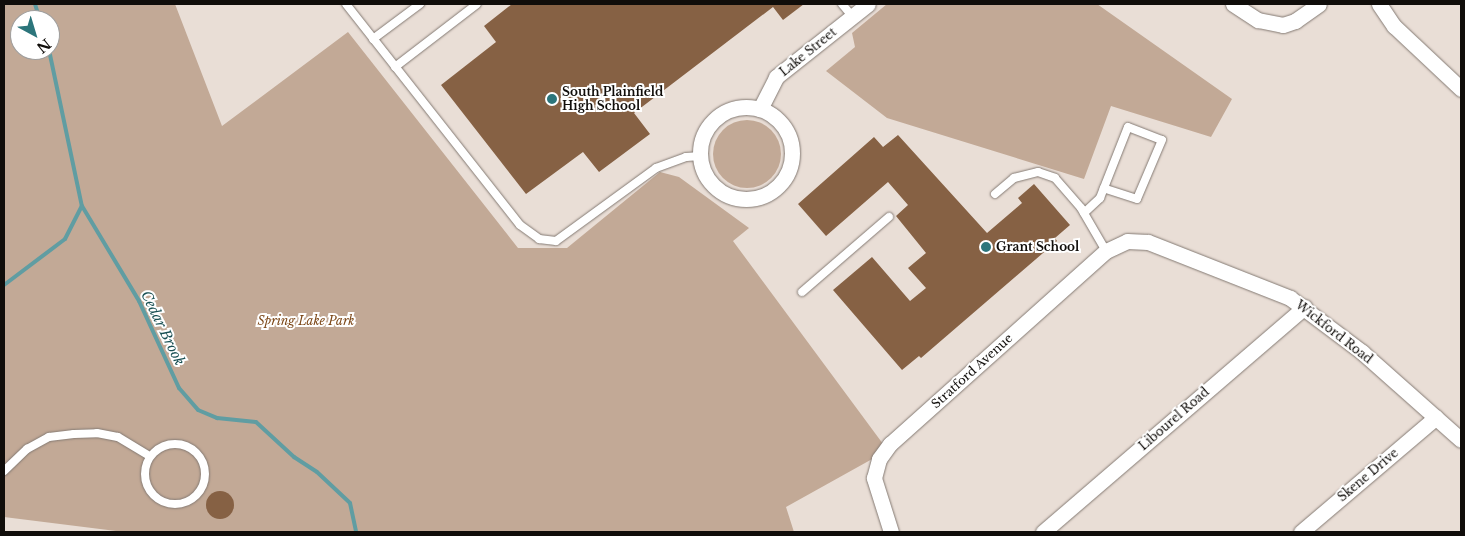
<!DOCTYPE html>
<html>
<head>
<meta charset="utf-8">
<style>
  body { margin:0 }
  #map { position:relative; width:1465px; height:536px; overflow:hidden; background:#e9ded6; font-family:"Libre Baskerville",serif }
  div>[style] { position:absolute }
  .green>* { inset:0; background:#c2a996 }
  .round { border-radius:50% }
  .stream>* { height:4px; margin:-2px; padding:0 2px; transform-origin:2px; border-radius:2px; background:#609da2 }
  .building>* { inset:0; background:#866144 }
  .roads { filter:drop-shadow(0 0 1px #847a73) drop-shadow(0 0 1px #847a73) }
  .service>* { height:8px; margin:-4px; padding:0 4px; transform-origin:4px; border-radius:4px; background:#fff }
  .service>.ring { margin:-4px; padding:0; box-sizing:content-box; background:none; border:8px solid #fff; border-radius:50% }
  .minor>* { height:15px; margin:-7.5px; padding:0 7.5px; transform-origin:7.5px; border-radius:7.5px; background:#fff }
  .minor>.ring { margin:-7.5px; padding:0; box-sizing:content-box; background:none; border:15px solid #fff; border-radius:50% }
  .dots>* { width:14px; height:14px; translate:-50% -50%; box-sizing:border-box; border:2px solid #fff; border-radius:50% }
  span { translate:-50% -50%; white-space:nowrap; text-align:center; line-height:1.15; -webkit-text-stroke:4px #fff; paint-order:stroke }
  .street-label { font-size:12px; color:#100d0a }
  .poi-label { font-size:12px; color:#100d0a; font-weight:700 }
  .left { translate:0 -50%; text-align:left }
  .park-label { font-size:12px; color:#7d4818; font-style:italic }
  .water-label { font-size:14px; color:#195054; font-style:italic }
  .frame { position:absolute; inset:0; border:5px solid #100d0a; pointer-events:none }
  .north { position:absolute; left:10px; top:10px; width:50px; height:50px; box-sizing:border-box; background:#fff; border:1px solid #9f9e9d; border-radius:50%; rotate:141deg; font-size:14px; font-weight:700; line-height:20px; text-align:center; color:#100d0a }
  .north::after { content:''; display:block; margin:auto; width:18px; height:22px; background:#2c757b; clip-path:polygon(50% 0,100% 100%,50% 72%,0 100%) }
</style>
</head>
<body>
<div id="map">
  <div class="green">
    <div style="clip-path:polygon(evenodd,4px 4px,175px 4px,222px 126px,348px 32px,518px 248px,567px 248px,660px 172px,679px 177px,749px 228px,733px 241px,886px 448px,874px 458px,786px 507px,794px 532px,124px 532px,4px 517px,4px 4px,20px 20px,50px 20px,50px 50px,20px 50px,20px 20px)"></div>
    <div style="clip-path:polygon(887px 4px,1097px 4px,1232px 99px,1211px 137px,1111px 106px,1084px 179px,887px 118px,826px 71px,855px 47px,852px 33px)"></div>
    <div class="round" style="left:713px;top:120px;width:68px;height:68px"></div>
  </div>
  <div class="stream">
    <div style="left:35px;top:4px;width:17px;rotate:73deg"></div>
    <div style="left:49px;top:50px;width:159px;rotate:78.1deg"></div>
    <div style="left:82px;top:206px;width:111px;rotate:59deg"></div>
    <div style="left:139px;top:301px;width:96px;rotate:65.3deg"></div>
    <div style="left:179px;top:388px;width:29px;rotate:49deg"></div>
    <div style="left:198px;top:410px;width:21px;rotate:23deg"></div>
    <div style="left:217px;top:418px;width:39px;rotate:6deg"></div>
    <div style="left:256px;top:422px;width:52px;rotate:42.6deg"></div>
    <div style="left:294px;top:457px;width:27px;rotate:33deg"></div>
    <div style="left:317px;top:472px;width:45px;rotate:43.2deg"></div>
    <div style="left:350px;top:503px;width:30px;rotate:78deg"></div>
    <div style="left:4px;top:285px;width:76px;rotate:-37deg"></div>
    <div style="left:65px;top:239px;width:37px;rotate:-63deg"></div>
  </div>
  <div class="building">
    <div style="clip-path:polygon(512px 4px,804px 4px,783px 20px,773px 7px,634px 113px,650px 134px,599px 172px,583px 152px,526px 194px,441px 85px,496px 42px,484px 26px)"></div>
    <div style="clip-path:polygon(898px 135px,987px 233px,1022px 203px,1018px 198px,1034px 184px,1070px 225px,1055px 238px,1057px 241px,921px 358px,919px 356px,902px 370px,833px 290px,872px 257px,910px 301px,926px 288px,908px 268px,926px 253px,896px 216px,908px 205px,888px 182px,826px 236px,798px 204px,874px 137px,883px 147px)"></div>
    <div class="round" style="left:206px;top:491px;width:28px;height:28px"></div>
  </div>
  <div class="roads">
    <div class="service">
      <div style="left:346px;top:4px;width:281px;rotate:51.8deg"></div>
      <div style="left:520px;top:225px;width:24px;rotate:36deg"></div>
      <div style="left:539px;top:239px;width:17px;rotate:7deg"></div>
      <div style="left:556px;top:241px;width:124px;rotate:-36.1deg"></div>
      <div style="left:656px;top:168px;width:32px;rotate:-20deg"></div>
      <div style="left:686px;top:157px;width:15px;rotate:-4deg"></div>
      <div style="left:842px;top:4px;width:16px;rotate:50deg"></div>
      <div style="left:373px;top:39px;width:59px;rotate:-36.7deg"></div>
      <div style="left:395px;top:67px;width:103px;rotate:-37.5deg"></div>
      <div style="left:995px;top:194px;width:25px;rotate:-40deg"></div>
      <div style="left:1014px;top:178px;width:25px;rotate:-14deg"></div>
      <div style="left:1038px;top:172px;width:18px;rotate:19deg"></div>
      <div style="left:1055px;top:178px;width:40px;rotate:49deg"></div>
      <div style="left:1081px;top:208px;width:50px;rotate:59.8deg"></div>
      <div style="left:1084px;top:213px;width:22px;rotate:-43deg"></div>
      <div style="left:1100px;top:198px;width:76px;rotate:-68.5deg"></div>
      <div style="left:1128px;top:127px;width:36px;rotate:21deg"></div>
      <div style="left:1162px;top:140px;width:64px;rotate:113deg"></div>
      <div style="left:1137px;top:199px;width:35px;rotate:-162deg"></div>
      <div style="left:802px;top:292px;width:115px;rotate:-40.8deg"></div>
      <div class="ring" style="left:145px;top:444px;width:52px;height:52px"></div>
      <div style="left:4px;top:471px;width:32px;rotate:-44deg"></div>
      <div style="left:27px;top:449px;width:25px;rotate:-29deg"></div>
      <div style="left:49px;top:437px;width:25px;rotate:-7deg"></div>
      <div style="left:74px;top:434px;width:23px;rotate:-2deg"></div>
      <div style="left:97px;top:433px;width:21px;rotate:11deg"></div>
      <div style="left:118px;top:437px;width:37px;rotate:31deg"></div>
    </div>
    <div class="minor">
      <div style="left:1233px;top:4px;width:30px;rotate:33deg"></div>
      <div style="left:1258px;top:20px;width:25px;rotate:11deg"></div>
      <div style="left:1283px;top:25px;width:13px;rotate:-18deg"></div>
      <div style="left:1295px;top:21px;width:29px;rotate:-35deg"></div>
      <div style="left:1379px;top:4px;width:27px;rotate:56deg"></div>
      <div style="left:1394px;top:26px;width:92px;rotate:43.2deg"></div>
      <div class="ring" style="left:700px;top:107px;width:77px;height:77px"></div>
      <div style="left:760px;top:109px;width:36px;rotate:-63deg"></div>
      <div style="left:776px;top:77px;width:117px;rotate:-38.4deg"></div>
      <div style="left:891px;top:532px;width:57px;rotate:-107.5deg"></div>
      <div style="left:874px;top:478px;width:20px;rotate:-75deg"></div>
      <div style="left:879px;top:459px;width:19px;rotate:-54deg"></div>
      <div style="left:890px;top:444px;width:290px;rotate:-41.8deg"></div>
      <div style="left:1106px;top:251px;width:23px;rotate:-25deg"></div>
      <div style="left:1127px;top:241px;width:21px;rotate:3deg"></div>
      <div style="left:1148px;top:242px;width:153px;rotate:21.5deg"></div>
      <div style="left:1290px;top:298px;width:90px;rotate:36.9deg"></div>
      <div style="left:1362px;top:352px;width:132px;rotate:41.6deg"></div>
      <div style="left:1043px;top:532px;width:345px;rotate:-40.7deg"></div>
      <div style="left:1301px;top:532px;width:177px;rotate:-40.4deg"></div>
    </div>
  </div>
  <div class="dots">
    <div style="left:552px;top:99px;background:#2c757b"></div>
    <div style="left:986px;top:247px;background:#2c757b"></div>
  </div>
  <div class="street-label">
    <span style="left:808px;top:52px;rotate:-39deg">Lake Street</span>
    <span style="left:1334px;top:332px;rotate:38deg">Wickford Road</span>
    <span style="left:972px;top:371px;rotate:-42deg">Stratford Avenue</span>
    <span style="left:1174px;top:419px;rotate:-41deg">Libourel Road</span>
    <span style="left:1368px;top:475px;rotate:-40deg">Skene Drive</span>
  </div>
  <div class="poi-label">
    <span class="left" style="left:562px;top:99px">South Plainfield<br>High School</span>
    <span class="left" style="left:996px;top:247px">Grant School</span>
  </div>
  <div class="park-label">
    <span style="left:306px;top:321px">Spring Lake Park</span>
  </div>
  <div class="water-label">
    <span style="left:163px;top:328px;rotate:64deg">Cedar Brook</span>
  </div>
  <div class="frame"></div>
  <div class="north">N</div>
</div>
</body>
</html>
